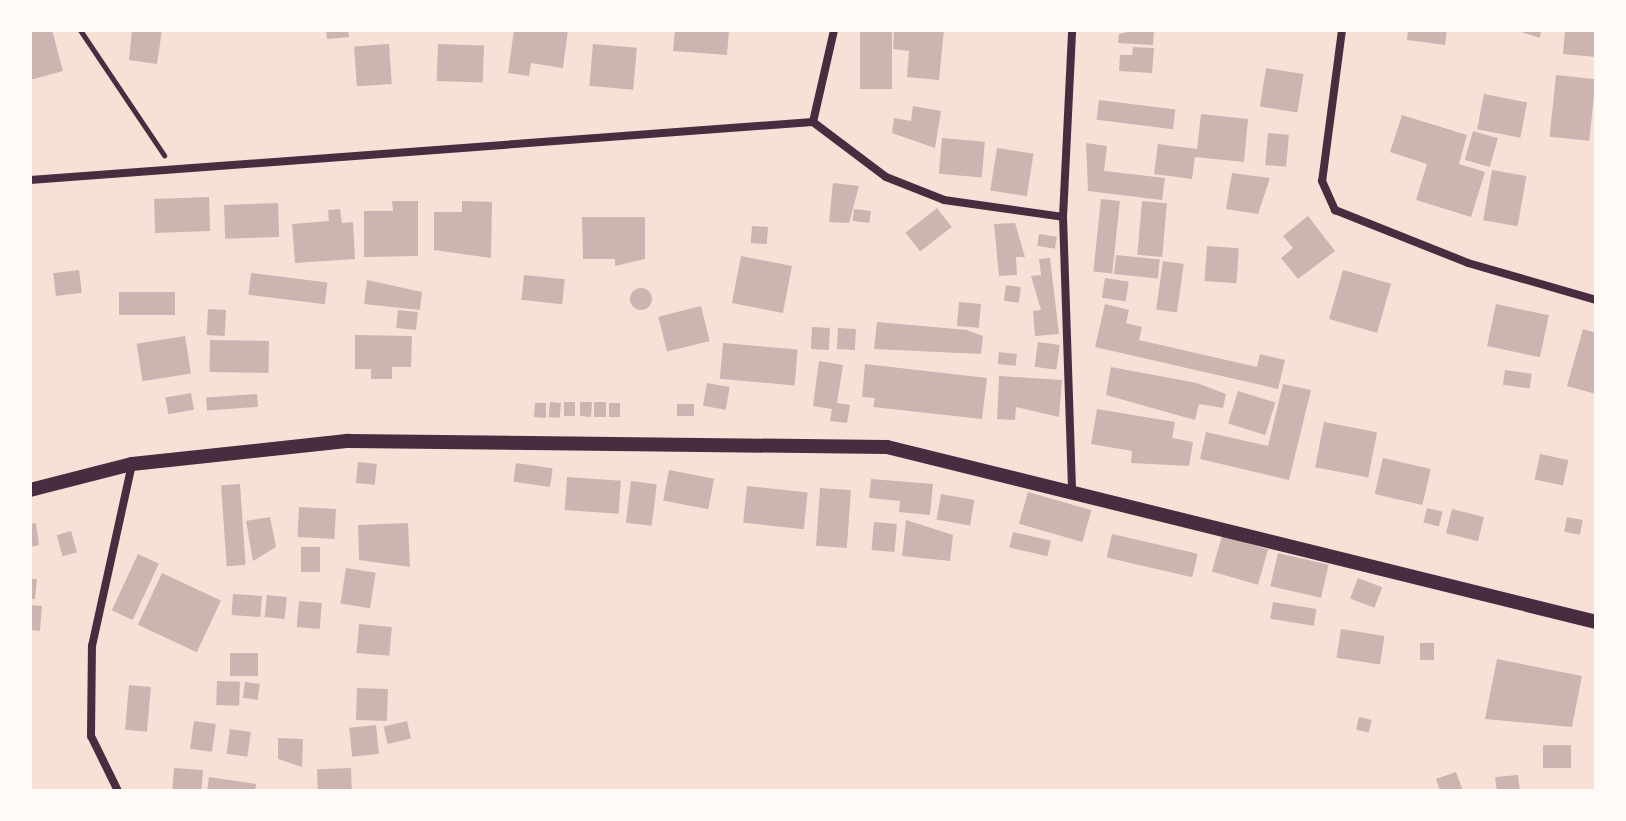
<!DOCTYPE html>
<html>
<head>
<meta charset="utf-8">
<style>
  body { margin:0 }
  #map { position:relative; width:1626px; height:821px; overflow:hidden; background:#f7e1d7; font-family:"PT Sans Narrow",sans-serif }
  div>[style] { position:absolute }
  .building>* { inset:0; background:#ccb4b1; transform-origin:0 0 }
  .round { border-radius:50% }
  .path>* { height:5px; margin:-2.5px; padding:0 2.5px; transform-origin:2.5px; border-radius:2.5px; background:#4a2c40 }
  .minor>* { height:8px; margin:-4px; padding:0 4px; transform-origin:4px; border-radius:4px; background:#4a2c40 }
  .tertiary>* { height:14px; margin:-7px; padding:0 7px; transform-origin:7px; border-radius:7px; background:#4a2c40 }
  span { translate:-50% -50%; white-space:nowrap; text-align:center; line-height:1.15; -webkit-text-stroke:7px #fffaf5; paint-order:stroke }
  .frame { position:absolute; inset:0; border:32px solid #fffaf5; pointer-events:none }
</style>
</head>
<body>
<div id="map">
  <div class="building">
    <div style="clip-path:polygon(30px 30px,52px 30px,63px 71px,30px 80px)"></div>
    <div style="clip-path:polygon(132px 30px,162px 30px,157px 64px,129px 60px)"></div>
    <div style="clip-path:polygon(326px 30px,348px 30px,349px 37px,327px 39px)"></div>
    <div style="clip-path:polygon(514px 30px,568px 30px,563px 68px,531px 63px,529px 76px,508px 73px)"></div>
    <div style="clip-path:polygon(675px 30px,729px 30px,727px 55px,673px 51px)"></div>
    <div style="left:860px;top:30px;width:32px;height:59px"></div>
    <div style="clip-path:polygon(894px 30px,944px 30px,939px 80px,907px 77px,909px 51px,893px 49px)"></div>
    <div style="clip-path:polygon(1136px 30px,1154px 30px,1153px 45px,1118px 43px,1119px 34px)"></div>
    <div style="clip-path:polygon(1408px 30px,1447px 30px,1445px 45px,1407px 40px)"></div>
    <div style="clip-path:polygon(1515px 30px,1541px 30px,1540px 38px)"></div>
    <div style="clip-path:polygon(1565px 30px,1596px 30px,1596px 57px,1563px 54px)"></div>
    <div style="left:389px;top:44px;width:40px;height:35px;rotate:86deg"></div>
    <div style="left:438px;top:44px;width:46px;height:37px;rotate:2deg"></div>
    <div style="left:593px;top:44px;width:44px;height:42px;rotate:5deg"></div>
    <div style="clip-path:polygon(1133px 47px,1154px 48px,1152px 73px,1119px 71px,1120px 55px,1132px 55px)"></div>
    <div style="left:1266px;top:68px;width:38px;height:39px;rotate:9deg"></div>
    <div style="left:1556px;top:75px;width:40px;height:62px;rotate:6deg"></div>
    <div style="left:1484px;top:94px;width:44px;height:36px;rotate:11deg"></div>
    <div style="left:1099px;top:100px;width:77px;height:20px;rotate:7deg"></div>
    <div style="clip-path:polygon(913px 106px,941px 111px,935px 148px,892px 133px,894px 118px,911px 121px)"></div>
    <div style="clip-path:polygon(1201px 114px,1248px 119px,1244px 162px,1195px 157px,1192px 179px,1154px 174px,1158px 144px,1197px 149px)"></div>
    <div style="clip-path:polygon(1402px 115px,1467px 135px,1459px 164px,1485px 172px,1471px 217px,1416px 200px,1427px 164px,1390px 152px)"></div>
    <div style="left:1473px;top:131px;width:26px;height:30px;rotate:16deg"></div>
    <div style="left:1268px;top:133px;width:21px;height:32px;rotate:5deg"></div>
    <div style="left:942px;top:138px;width:43px;height:36px;rotate:5deg"></div>
    <div style="clip-path:polygon(1086px 143px,1107px 146px,1104px 171px,1165px 178px,1162px 200px,1088px 191px)"></div>
    <div style="left:997px;top:148px;width:37px;height:43px;rotate:9deg"></div>
    <div style="left:1492px;top:170px;width:35px;height:51px;rotate:10deg"></div>
    <div style="clip-path:polygon(1232px 173px,1270px 178px,1258px 214px,1226px 209px)"></div>
    <div style="clip-path:polygon(833px 183px,859px 186px,849px 223px,829px 222px)"></div>
    <div style="left:209px;top:197px;width:34px;height:55px;rotate:88deg"></div>
    <div style="left:1101px;top:199px;width:19px;height:73px;rotate:6deg"></div>
    <div style="clip-path:polygon(392px 201px,418px 201px,418px 256px,364px 257px,364px 211px,393px 211px)"></div>
    <div style="clip-path:polygon(462px 201px,492px 202px,491px 258px,434px 250px,434px 212px,462px 212px)"></div>
    <div style="left:1142px;top:201px;width:25px;height:54px;rotate:5deg"></div>
    <div style="left:278px;top:203px;width:34px;height:54px;rotate:88deg"></div>
    <div style="left:937px;top:208px;width:24px;height:40px;rotate:52deg"></div>
    <div style="clip-path:polygon(340px 209px,342px 223px,353px 222px,355px 259px,295px 263px,292px 224px,329px 221px,328px 210px)"></div>
    <div style="left:854px;top:209px;width:17px;height:12px;rotate:7deg"></div>
    <div style="clip-path:polygon(1308px 216px,1335px 251px,1298px 279px,1281px 258px,1293px 248px,1283px 236px)"></div>
    <div style="clip-path:polygon(582px 217px,645px 217px,645px 259px,615px 266px,615px 259px,583px 259px)"></div>
    <div style="clip-path:polygon(1015px 223px,1025px 257px,1016px 257px,1017px 275px,999px 276px,994px 224px)"></div>
    <div style="left:752px;top:226px;width:16px;height:17px;rotate:4deg"></div>
    <div style="left:1039px;top:234px;width:18px;height:12px;rotate:9deg"></div>
    <div style="left:1207px;top:246px;width:32px;height:35px;rotate:4deg"></div>
    <div style="left:1116px;top:255px;width:44px;height:19px;rotate:6deg"></div>
    <div style="left:741px;top:256px;width:52px;height:48px;rotate:11deg"></div>
    <div style="clip-path:polygon(1050px 258px,1059px 334px,1035px 336px,1033px 311px,1041px 310px,1031px 276px,1041px 275px,1039px 259px)"></div>
    <div style="left:1163px;top:261px;width:21px;height:49px;rotate:8deg"></div>
    <div style="left:79px;top:270px;width:23px;height:26px;rotate:83deg"></div>
    <div style="left:1343px;top:270px;width:50px;height:51px;rotate:16deg"></div>
    <div style="left:251px;top:273px;width:77px;height:22px;rotate:7deg"></div>
    <div style="left:524px;top:275px;width:41px;height:25px;rotate:6deg"></div>
    <div style="left:1105px;top:278px;width:24px;height:20px;rotate:9deg"></div>
    <div style="clip-path:polygon(367px 280px,422px 292px,420px 310px,364px 304px)"></div>
    <div style="left:1006px;top:285px;width:15px;height:16px;rotate:8deg"></div>
    <div class="round" style="left:630px;top:288px;width:22px;height:22px"></div>
    <div style="left:175px;top:292px;width:23px;height:56px;rotate:90deg"></div>
    <div style="left:959px;top:302px;width:22px;height:24px;rotate:5deg"></div>
    <div style="clip-path:polygon(1105px 304px,1129px 310px,1126px 323px,1142px 327px,1139px 340px,1257px 367px,1260px 354px,1285px 360px,1278px 389px,1095px 347px)"></div>
    <div style="left:1496px;top:304px;width:54px;height:43px;rotate:12deg"></div>
    <div style="left:701px;top:306px;width:36px;height:44px;rotate:76deg"></div>
    <div style="left:208px;top:309px;width:18px;height:26px;rotate:3deg"></div>
    <div style="left:398px;top:310px;width:20px;height:18px;rotate:6deg"></div>
    <div style="clip-path:polygon(877px 322px,967px 330px,983px 336px,981px 354px,874px 349px)"></div>
    <div style="left:812px;top:327px;width:18px;height:22px;rotate:3deg"></div>
    <div style="left:838px;top:328px;width:18px;height:21px;rotate:3deg"></div>
    <div style="clip-path:polygon(1583px 329px,1596px 333px,1596px 394px,1567px 386px)"></div>
    <div style="clip-path:polygon(355px 335px,412px 336px,411px 367px,392px 367px,392px 379px,371px 379px,371px 369px,355px 369px)"></div>
    <div style="left:185px;top:336px;width:38px;height:49px;rotate:81deg"></div>
    <div style="left:210px;top:340px;width:59px;height:32px;rotate:1deg"></div>
    <div style="left:1038px;top:342px;width:22px;height:25px;rotate:8deg"></div>
    <div style="left:723px;top:343px;width:75px;height:36px;rotate:5deg"></div>
    <div style="left:999px;top:352px;width:18px;height:12px;rotate:6deg"></div>
    <div style="clip-path:polygon(819px 361px,843px 365px,837px 403px,850px 405px,847px 423px,830px 421px,832px 409px,813px 406px)"></div>
    <div style="clip-path:polygon(865px 364px,987px 378px,982px 419px,873px 407px,875px 398px,862px 397px)"></div>
    <div style="clip-path:polygon(1111px 367px,1197px 383px,1226px 394px,1223px 408px,1199px 404px,1195px 420px,1106px 395px)"></div>
    <div style="left:1505px;top:370px;width:27px;height:15px;rotate:8deg"></div>
    <div style="clip-path:polygon(999px 376px,1062px 380px,1059px 417px,1016px 407px,1015px 420px,997px 419px)"></div>
    <div style="left:707px;top:383px;width:23px;height:23px;rotate:10deg"></div>
    <div style="clip-path:polygon(1283px 384px,1311px 390px,1289px 480px,1200px 459px,1206px 432px,1268px 446px)"></div>
    <div style="left:1238px;top:391px;width:39px;height:34px;rotate:17deg"></div>
    <div style="left:191px;top:393px;width:17px;height:26px;rotate:80deg"></div>
    <div style="left:257px;top:394px;width:13px;height:51px;rotate:86deg"></div>
    <div style="left:550px;top:402px;width:11px;height:15px;rotate:5deg"></div>
    <div style="left:564px;top:402px;width:11px;height:14px"></div>
    <div style="clip-path:polygon(580px 402px,592px 402px,591px 417px,580px 416px)"></div>
    <div style="left:594px;top:402px;width:12px;height:15px"></div>
    <div style="clip-path:polygon(535px 403px,546px 403px,546px 418px,534px 417px)"></div>
    <div style="left:609px;top:403px;width:11px;height:14px"></div>
    <div style="left:677px;top:404px;width:17px;height:12px"></div>
    <div style="clip-path:polygon(1097px 409px,1175px 422px,1172px 438px,1193px 442px,1189px 466px,1131px 463px,1132px 451px,1091px 444px)"></div>
    <div style="left:1324px;top:422px;width:54px;height:46px;rotate:11deg"></div>
    <div style="left:1540px;top:454px;width:29px;height:26px;rotate:12deg"></div>
    <div style="left:1383px;top:458px;width:49px;height:37px;rotate:13deg"></div>
    <div style="left:358px;top:462px;width:19px;height:21px;rotate:6deg"></div>
    <div style="left:516px;top:463px;width:37px;height:19px;rotate:8deg"></div>
    <div style="left:669px;top:470px;width:46px;height:31px;rotate:11deg"></div>
    <div style="left:567px;top:477px;width:54px;height:33px;rotate:4deg"></div>
    <div style="clip-path:polygon(871px 479px,933px 484px,930px 515px,899px 512px,900px 501px,869px 498px)"></div>
    <div style="left:631px;top:481px;width:26px;height:42px;rotate:7deg"></div>
    <div style="left:240px;top:484px;width:81px;height:19px;rotate:86deg"></div>
    <div style="left:747px;top:486px;width:61px;height:37px;rotate:6deg"></div>
    <div style="left:820px;top:488px;width:31px;height:58px;rotate:4deg"></div>
    <div style="left:1028px;top:492px;width:66px;height:33px;rotate:16deg"></div>
    <div style="left:941px;top:494px;width:34px;height:26px;rotate:10deg"></div>
    <div style="left:299px;top:507px;width:37px;height:30px;rotate:3deg"></div>
    <div style="left:1427px;top:508px;width:16px;height:15px;rotate:14deg"></div>
    <div style="left:1452px;top:509px;width:33px;height:25px;rotate:14deg"></div>
    <div style="clip-path:polygon(270px 517px,276px 547px,253px 561px,246px 521px)"></div>
    <div style="left:1567px;top:517px;width:16px;height:15px;rotate:11deg"></div>
    <div style="clip-path:polygon(906px 520px,953px 535px,950px 561px,902px 556px)"></div>
    <div style="left:874px;top:522px;width:23px;height:28px;rotate:5deg"></div>
    <div style="clip-path:polygon(36px 523px,39px 545px,30px 547px,30px 524px)"></div>
    <div style="clip-path:polygon(408px 523px,410px 567px,359px 560px,358px 525px)"></div>
    <div style="left:71px;top:531px;width:22px;height:15px;rotate:74deg"></div>
    <div style="left:1013px;top:532px;width:39px;height:16px;rotate:13deg"></div>
    <div style="left:1112px;top:534px;width:88px;height:24px;rotate:13deg"></div>
    <div style="left:1222px;top:536px;width:48px;height:37px;rotate:16deg"></div>
    <div style="left:301px;top:547px;width:19px;height:25px"></div>
    <div style="left:1278px;top:553px;width:52px;height:34px;rotate:13deg"></div>
    <div style="left:138px;top:554px;width:23px;height:62px;rotate:25deg"></div>
    <div style="left:346px;top:568px;width:30px;height:36px;rotate:9deg"></div>
    <div style="left:162px;top:573px;width:65px;height:57px;rotate:25deg"></div>
    <div style="left:1358px;top:578px;width:26px;height:22px;rotate:21deg"></div>
    <div style="clip-path:polygon(30px 579px,37px 579px,35px 599px,30px 599px)"></div>
    <div style="left:233px;top:594px;width:29px;height:21px;rotate:4deg"></div>
    <div style="left:267px;top:595px;width:20px;height:22px;rotate:6deg"></div>
    <div style="left:299px;top:601px;width:23px;height:26px;rotate:5deg"></div>
    <div style="left:1273px;top:602px;width:44px;height:17px;rotate:9deg"></div>
    <div style="clip-path:polygon(30px 605px,42px 606px,40px 631px,30px 630px)"></div>
    <div style="left:359px;top:624px;width:33px;height:29px;rotate:5deg"></div>
    <div style="left:1341px;top:629px;width:44px;height:29px;rotate:9deg"></div>
    <div style="left:1420px;top:643px;width:14px;height:17px"></div>
    <div style="left:230px;top:653px;width:28px;height:23px"></div>
    <div style="clip-path:polygon(1497px 659px,1582px 676px,1572px 727px,1485px 719px)"></div>
    <div style="left:217px;top:681px;width:23px;height:24px;rotate:2deg"></div>
    <div style="left:245px;top:682px;width:15px;height:16px;rotate:8deg"></div>
    <div style="left:129px;top:685px;width:22px;height:45px;rotate:5deg"></div>
    <div style="left:357px;top:688px;width:31px;height:32px;rotate:2deg"></div>
    <div style="left:1359px;top:717px;width:13px;height:13px;rotate:13deg"></div>
    <div style="left:194px;top:721px;width:22px;height:28px;rotate:8deg"></div>
    <div style="left:407px;top:721px;width:18px;height:24px;rotate:77deg"></div>
    <div style="left:376px;top:725px;width:29px;height:27px;rotate:84deg"></div>
    <div style="left:230px;top:729px;width:21px;height:25px;rotate:8deg"></div>
    <div style="clip-path:polygon(278px 738px,303px 739px,302px 767px,278px 759px)"></div>
    <div style="left:1543px;top:745px;width:28px;height:23px"></div>
    <div style="left:174px;top:768px;width:29px;height:23px;rotate:4deg"></div>
    <div style="left:351px;top:768px;width:23px;height:34px;rotate:88deg"></div>
    <div style="clip-path:polygon(1456px 772px,1463px 791px,1440px 791px,1436px 779px)"></div>
    <div style="clip-path:polygon(1518px 775px,1520px 791px,1497px 791px,1495px 777px)"></div>
    <div style="clip-path:polygon(209px 777px,256px 784px,255px 791px,207px 791px)"></div>
  </div>
  <div class="path">
    <div style="left:80px;top:30px;width:151px;rotate:56.1deg"></div>
  </div>
  <div class="minor">
    <div style="left:1342px;top:30px;width:152px;rotate:97.5deg"></div>
    <div style="left:1322px;top:181px;width:32px;rotate:66deg"></div>
    <div style="left:1335px;top:210px;width:143px;rotate:21.7deg"></div>
    <div style="left:1468px;top:263px;width:133px;rotate:16.1deg"></div>
    <div style="left:813px;top:122px;width:94px;rotate:-77.1deg"></div>
    <div style="left:30px;top:180px;width:785px;rotate:-4.24deg"></div>
    <div style="left:813px;top:122px;width:91px;rotate:37deg"></div>
    <div style="left:886px;top:177px;width:62px;rotate:21.6deg"></div>
    <div style="left:944px;top:200px;width:120px;rotate:8.1deg"></div>
    <div style="left:1072px;top:488px;width:271px;rotate:-91.9deg"></div>
    <div style="left:1063px;top:217px;width:187px;rotate:-87.2deg"></div>
    <div style="left:118px;top:791px;width:61px;rotate:-116.1deg"></div>
    <div style="left:91px;top:736px;width:90px;rotate:-89.4deg"></div>
    <div style="left:92px;top:646px;width:186px;rotate:-77.6deg"></div>
  </div>
  <div class="tertiary">
    <div style="left:30px;top:490px;width:105px;rotate:-14.3deg"></div>
    <div style="left:132px;top:464px;width:218px;rotate:-6.1deg"></div>
    <div style="left:349px;top:441px;width:538px;rotate:0.64deg"></div>
    <div style="left:887px;top:447px;width:730px;rotate:13.86deg"></div>
  </div>
  <div class="frame"></div>
</div>
</body>
</html>
